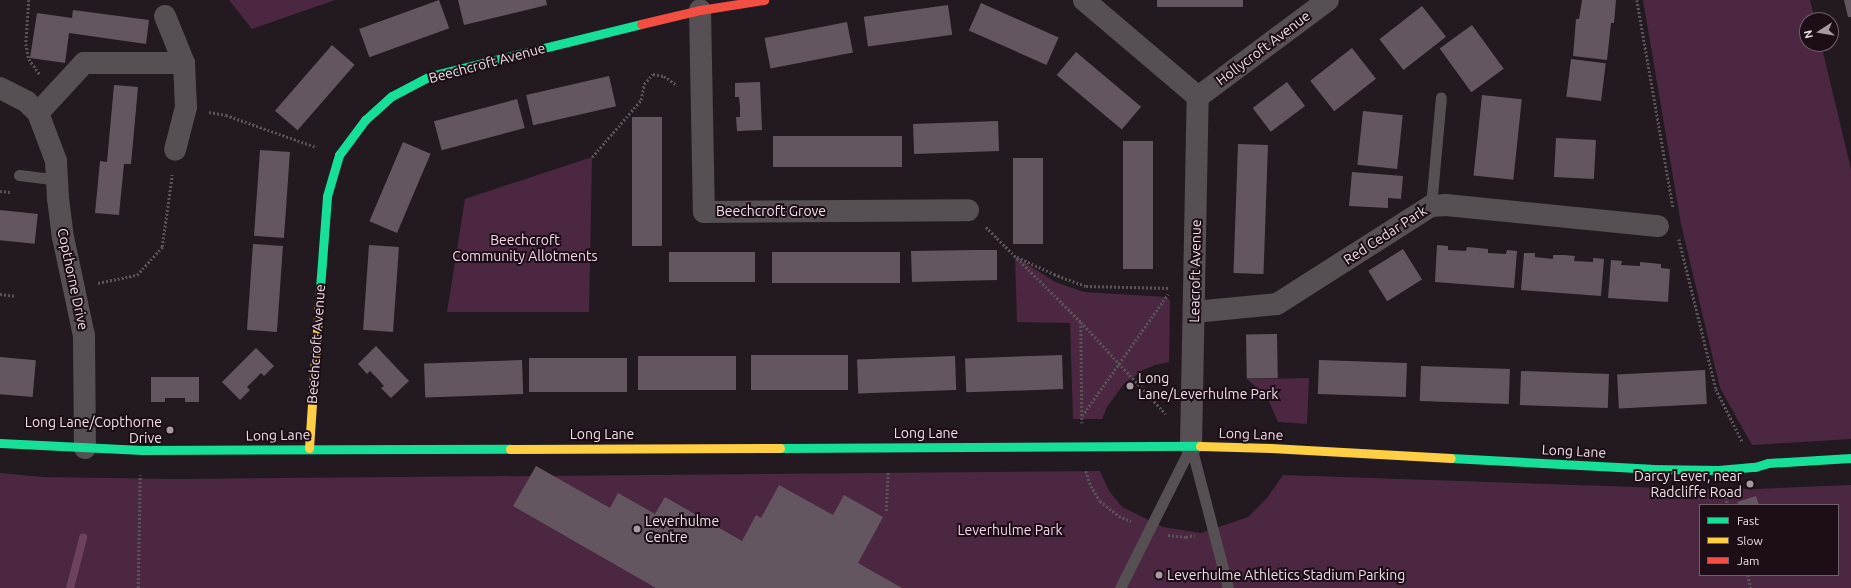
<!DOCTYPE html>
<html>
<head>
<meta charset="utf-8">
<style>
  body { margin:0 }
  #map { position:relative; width:1851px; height:588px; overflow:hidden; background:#221a20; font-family:Ubuntu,sans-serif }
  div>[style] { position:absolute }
  .green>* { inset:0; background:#4c2741 }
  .stream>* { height:8px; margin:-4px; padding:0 4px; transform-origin:4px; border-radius:4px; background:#6d425f }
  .building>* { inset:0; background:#645660; transform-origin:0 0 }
  .path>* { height:2.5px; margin-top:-1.25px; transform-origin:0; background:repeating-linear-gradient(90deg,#5a5458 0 2px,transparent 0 4px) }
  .lane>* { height:11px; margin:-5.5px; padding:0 5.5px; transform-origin:5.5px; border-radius:5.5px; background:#564f53 }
  .street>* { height:22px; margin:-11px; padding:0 11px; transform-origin:11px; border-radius:11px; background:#564f53 }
  .fast>* { height:9px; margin:-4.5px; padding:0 4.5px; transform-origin:4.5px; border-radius:4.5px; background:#16e098 }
  .slow>* { height:9px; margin:-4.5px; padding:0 4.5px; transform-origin:4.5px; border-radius:4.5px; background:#ffcf43 }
  .jam>* { height:9px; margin:-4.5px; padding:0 4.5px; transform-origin:4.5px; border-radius:4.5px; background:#f24e42 }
  .dots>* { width:11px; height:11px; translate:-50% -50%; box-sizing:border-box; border:2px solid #1d0d17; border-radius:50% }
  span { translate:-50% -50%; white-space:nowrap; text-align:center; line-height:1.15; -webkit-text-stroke:4px #1d0d17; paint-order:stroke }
  .street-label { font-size:14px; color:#ede0e8 }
  .park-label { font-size:14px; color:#f5d6ea }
  .poi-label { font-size:14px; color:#ede0e8 }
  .left { translate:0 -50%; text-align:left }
  .right { translate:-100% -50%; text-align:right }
  .legend { position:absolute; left:1699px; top:504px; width:140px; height:72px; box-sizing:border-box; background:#1d0d17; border:1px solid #70616b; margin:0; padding:5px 7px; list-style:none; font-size:12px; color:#ede0e8 }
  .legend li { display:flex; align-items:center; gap:8px; height:20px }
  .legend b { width:20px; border:1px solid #70616b }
  .north { position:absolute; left:1799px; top:12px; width:40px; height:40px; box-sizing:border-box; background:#1d0d17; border:1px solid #70616b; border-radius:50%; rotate:258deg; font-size:11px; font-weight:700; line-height:16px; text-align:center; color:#ede0e8 }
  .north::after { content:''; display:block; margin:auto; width:14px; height:18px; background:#a69ba2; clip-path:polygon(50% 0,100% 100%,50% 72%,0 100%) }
</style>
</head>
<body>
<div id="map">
  <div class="green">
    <div style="clip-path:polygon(229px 0,335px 0,252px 29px)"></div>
    <div style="clip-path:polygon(1643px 0,1810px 0,1815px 20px,1807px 20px,1807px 44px,1821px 44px,1851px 169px,1851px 439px,1752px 445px,1720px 388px,1681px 224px)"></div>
    <div style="clip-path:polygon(592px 157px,589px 312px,447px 312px,465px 199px)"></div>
    <div style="clip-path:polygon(1015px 256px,1055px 282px,1084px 292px,1166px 297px,1170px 300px,1169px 362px,1155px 365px,1143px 370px,1123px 385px,1107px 407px,1102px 419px,1073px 419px,1070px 323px,1017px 322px)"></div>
    <div style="clip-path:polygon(1309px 378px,1307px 424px,1278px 422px,1267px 397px,1247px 379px)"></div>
    <div style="clip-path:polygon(evenodd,1100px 471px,1109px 491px,1122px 507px,1163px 527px,1201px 533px,1248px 517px,1267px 498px,1283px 475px,1694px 489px,1756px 489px,1851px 485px,1851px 588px,0 588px,0 473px,43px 477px,176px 479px,1100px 471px,1700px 505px,1838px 505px,1838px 575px,1700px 575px,1700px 505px)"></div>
  </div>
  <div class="stream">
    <div style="left:70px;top:588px;width:52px;rotate:-75.4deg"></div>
  </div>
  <div class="building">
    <div style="left:439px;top:0;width:30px;height:85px;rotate:70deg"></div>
    <div style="clip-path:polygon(458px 0,546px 0,547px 5px,464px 25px)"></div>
    <div style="left:1157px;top:0;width:86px;height:7px"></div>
    <div style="clip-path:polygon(1582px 0,1616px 0,1614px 23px,1611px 23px,1607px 60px,1573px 56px,1576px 19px,1579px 19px)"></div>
    <div style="clip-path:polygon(1844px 0,1851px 0,1851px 17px,1848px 17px)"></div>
    <div style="left:981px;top:3px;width:85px;height:30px;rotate:24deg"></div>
    <div style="left:948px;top:5px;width:30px;height:85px;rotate:82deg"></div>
    <div style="left:1422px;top:6px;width:39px;height:54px;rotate:52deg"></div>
    <div style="clip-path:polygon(73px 10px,149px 20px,146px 44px,69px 33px,65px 63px,30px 58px,37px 13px,72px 18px)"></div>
    <div style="left:847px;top:22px;width:31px;height:84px;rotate:79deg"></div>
    <div style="left:1472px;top:25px;width:54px;height:40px;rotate:54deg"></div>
    <div style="left:332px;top:45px;width:30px;height:87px;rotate:41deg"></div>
    <div style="left:1352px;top:48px;width:39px;height:53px;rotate:52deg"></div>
    <div style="left:1076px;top:52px;width:85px;height:30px;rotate:40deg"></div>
    <div style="left:1571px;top:59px;width:35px;height:38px;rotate:7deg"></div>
    <div style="left:609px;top:76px;width:31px;height:85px;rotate:77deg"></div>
    <div style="clip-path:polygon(760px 82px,762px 130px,737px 131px,736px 117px,740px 117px,740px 107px,739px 97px,735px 97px,735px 83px)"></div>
    <div style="left:1287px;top:82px;width:30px;height:43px;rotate:53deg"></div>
    <div style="clip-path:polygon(114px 85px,138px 87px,131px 164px,124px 164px,119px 215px,95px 213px,100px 161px,107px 162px)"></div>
    <div style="left:1482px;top:95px;width:40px;height:81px;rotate:6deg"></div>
    <div style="left:517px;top:99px;width:30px;height:86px;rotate:75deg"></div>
    <div style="left:1363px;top:111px;width:40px;height:54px;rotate:6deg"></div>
    <div style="left:662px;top:117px;width:129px;height:30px;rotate:90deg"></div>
    <div style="left:998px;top:121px;width:30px;height:85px;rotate:88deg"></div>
    <div style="left:773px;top:136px;width:129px;height:31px"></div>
    <div style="left:1556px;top:138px;width:40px;height:39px;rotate:3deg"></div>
    <div style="left:1123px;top:141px;width:30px;height:128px"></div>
    <div style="left:403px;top:142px;width:30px;height:86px;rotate:23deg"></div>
    <div style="left:1238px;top:144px;width:30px;height:129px;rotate:2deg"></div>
    <div style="left:260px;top:150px;width:30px;height:86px;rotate:4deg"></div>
    <div style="left:1013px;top:158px;width:30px;height:86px"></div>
    <div style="clip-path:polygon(1352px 172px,1403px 176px,1401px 199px,1388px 198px,1388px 208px,1349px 206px)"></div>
    <div style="left:0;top:210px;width:38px;height:30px;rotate:6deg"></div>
    <div style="left:253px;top:244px;width:30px;height:86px;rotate:4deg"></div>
    <div style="left:369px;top:245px;width:30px;height:85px;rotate:4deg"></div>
    <div style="clip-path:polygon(1437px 245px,1448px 246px,1448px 250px,1466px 251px,1467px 247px,1478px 248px,1488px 249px,1488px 253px,1506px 254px,1507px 250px,1517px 251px,1514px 288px,1435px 282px)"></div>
    <div style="left:1403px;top:249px;width:36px;height:41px;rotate:58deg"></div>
    <div style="clip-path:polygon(975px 250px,997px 250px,997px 280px,912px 282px,911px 251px)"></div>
    <div style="left:755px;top:252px;width:30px;height:86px;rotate:90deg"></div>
    <div style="left:772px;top:252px;width:128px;height:31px"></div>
    <div style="clip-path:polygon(1524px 253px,1535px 253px,1535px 257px,1553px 259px,1553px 255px,1564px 255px,1575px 256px,1574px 261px,1593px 262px,1593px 258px,1604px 259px,1601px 296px,1521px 290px)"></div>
    <div style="clip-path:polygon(1611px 260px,1622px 261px,1621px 265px,1640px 266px,1640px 262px,1661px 264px,1661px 268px,1670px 269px,1668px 302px,1608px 298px)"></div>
    <div style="left:1277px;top:334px;width:44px;height:31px;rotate:89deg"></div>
    <div style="clip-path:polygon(376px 346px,409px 381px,391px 398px,381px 388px,384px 386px,377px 378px,370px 371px,367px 374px,358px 364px)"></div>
    <div style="clip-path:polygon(256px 348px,274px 366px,264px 376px,261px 373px,247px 387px,250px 390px,240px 400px,222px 382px)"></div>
    <div style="left:848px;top:355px;width:35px;height:97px;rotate:90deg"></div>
    <div style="left:1062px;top:355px;width:34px;height:97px;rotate:88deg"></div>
    <div style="left:736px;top:356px;width:34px;height:98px;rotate:90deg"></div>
    <div style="left:955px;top:356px;width:34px;height:98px;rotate:88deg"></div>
    <div style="left:0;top:357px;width:36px;height:37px;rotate:5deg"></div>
    <div style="left:627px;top:358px;width:34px;height:98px;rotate:90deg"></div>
    <div style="left:522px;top:360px;width:34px;height:98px;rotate:88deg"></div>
    <div style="left:1319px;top:360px;width:88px;height:34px;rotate:2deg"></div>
    <div style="left:1421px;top:366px;width:89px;height:35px;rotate:2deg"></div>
    <div style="left:1705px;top:370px;width:34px;height:88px;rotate:87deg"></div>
    <div style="left:1521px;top:371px;width:88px;height:34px;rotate:2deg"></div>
    <div style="clip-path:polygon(151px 377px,199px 377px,199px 402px,185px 402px,185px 398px,165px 398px,165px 402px,151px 402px)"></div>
    <div style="clip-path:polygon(536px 466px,610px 508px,618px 493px,655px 514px,665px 497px,742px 541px,756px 515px,761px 518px,779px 485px,833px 515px,844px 495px,883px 517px,858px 563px,902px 588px,656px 588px,513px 506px)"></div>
    <div style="clip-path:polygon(1756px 496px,1759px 505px,1738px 505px,1737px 502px)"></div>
  </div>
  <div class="path">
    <div style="left:29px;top:0;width:44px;rotate:93.9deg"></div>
    <div style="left:26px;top:44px;width:15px;rotate:79deg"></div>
    <div style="left:29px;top:59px;width:19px;rotate:55deg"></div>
    <div style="left:1637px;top:0;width:210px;rotate:80.1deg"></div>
    <div style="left:209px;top:112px;width:17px;rotate:10deg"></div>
    <div style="left:226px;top:115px;width:96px;rotate:19.6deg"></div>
    <div style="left:592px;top:157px;width:75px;rotate:-49.3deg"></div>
    <div style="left:641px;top:100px;width:16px;rotate:-79deg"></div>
    <div style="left:644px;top:84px;width:13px;rotate:-48deg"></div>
    <div style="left:653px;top:74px;width:11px;rotate:10deg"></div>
    <div style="left:664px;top:76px;width:16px;rotate:35deg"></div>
    <div style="left:0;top:191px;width:10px;rotate:6deg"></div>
    <div style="left:986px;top:227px;width:134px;rotate:45deg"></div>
    <div style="left:1081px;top:322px;width:101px;rotate:89.4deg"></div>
    <div style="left:1679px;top:239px;width:154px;rotate:76.1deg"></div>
    <div style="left:1716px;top:389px;width:60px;rotate:63.4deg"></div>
    <div style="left:1017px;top:257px;width:41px;rotate:24.7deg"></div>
    <div style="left:1054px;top:274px;width:34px;rotate:21deg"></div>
    <div style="left:1086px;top:286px;width:84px;rotate:1.4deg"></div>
    <div style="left:98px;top:283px;width:40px;rotate:-12deg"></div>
    <div style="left:137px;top:275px;width:38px;rotate:-48deg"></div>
    <div style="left:162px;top:247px;width:73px;rotate:-82.1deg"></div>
    <div style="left:0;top:294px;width:16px;rotate:7deg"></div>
    <div style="left:1081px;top:322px;width:125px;rotate:47.3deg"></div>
    <div style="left:1082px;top:416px;width:149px;rotate:-54.8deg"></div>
    <div style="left:1086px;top:471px;width:16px;rotate:72deg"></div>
    <div style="left:1091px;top:486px;width:17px;rotate:59deg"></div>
    <div style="left:1100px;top:501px;width:24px;rotate:38deg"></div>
    <div style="left:1119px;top:516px;width:13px;rotate:23deg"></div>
    <div style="left:1725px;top:493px;width:12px;rotate:76deg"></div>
    <div style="left:886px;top:511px;width:40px;rotate:-87.1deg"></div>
    <div style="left:1168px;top:535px;width:18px;rotate:6deg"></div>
    <div style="left:1186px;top:537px;width:9px;rotate:-13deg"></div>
    <div style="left:1748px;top:575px;width:13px;rotate:77deg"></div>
    <div style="left:138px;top:588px;width:113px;rotate:-89deg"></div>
  </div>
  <div class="lane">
    <div style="left:19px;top:175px;width:39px;rotate:7deg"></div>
    <div style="left:1431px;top:206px;width:109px;rotate:-84.8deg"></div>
    <div style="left:1191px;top:446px;width:147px;rotate:75.4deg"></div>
    <div style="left:1120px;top:588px;width:159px;rotate:-63.4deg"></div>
  </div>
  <div class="street">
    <div style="left:1084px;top:0;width:150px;rotate:40.4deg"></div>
    <div style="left:700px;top:10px;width:202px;rotate:88.9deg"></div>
    <div style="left:704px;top:212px;width:264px;rotate:-0.4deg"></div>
    <div style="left:165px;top:16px;width:51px;rotate:68deg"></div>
    <div style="left:184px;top:63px;width:44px;rotate:87.4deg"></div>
    <div style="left:186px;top:107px;width:44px;rotate:104.3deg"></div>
    <div style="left:0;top:88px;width:30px;rotate:27deg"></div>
    <div style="left:27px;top:102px;width:16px;rotate:45deg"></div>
    <div style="left:38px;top:113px;width:51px;rotate:69.4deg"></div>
    <div style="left:56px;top:161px;width:37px;rotate:87deg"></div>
    <div style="left:58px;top:198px;width:39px;rotate:83deg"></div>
    <div style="left:63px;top:237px;width:101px;rotate:78deg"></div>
    <div style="left:84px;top:336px;width:112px;rotate:89.5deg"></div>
    <div style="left:1198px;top:97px;width:162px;rotate:-36.7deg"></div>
    <div style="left:38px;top:113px;width:68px;rotate:-47.4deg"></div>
    <div style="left:84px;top:63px;width:100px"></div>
    <div style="left:1194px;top:312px;width:83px;rotate:-5.5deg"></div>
    <div style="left:1277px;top:304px;width:183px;rotate:-32.5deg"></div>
    <div style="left:1431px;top:206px;width:15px;rotate:-4deg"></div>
    <div style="left:1446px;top:205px;width:213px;rotate:5.7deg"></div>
    <div style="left:1191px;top:446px;width:349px;rotate:-88.9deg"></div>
  </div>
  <div class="fast">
    <div style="left:320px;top:288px;width:92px;rotate:-85.6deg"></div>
    <div style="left:327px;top:196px;width:43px;rotate:-73.7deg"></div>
    <div style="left:339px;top:155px;width:44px;rotate:-53.4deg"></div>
    <div style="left:365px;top:120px;width:36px;rotate:-42deg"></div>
    <div style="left:392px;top:96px;width:43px;rotate:-27.8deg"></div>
    <div style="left:430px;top:76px;width:217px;rotate:-13.8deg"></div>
    <div style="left:0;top:443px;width:142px;rotate:2.8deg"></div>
    <div style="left:142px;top:450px;width:368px;rotate:-0.2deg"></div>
    <div style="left:780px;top:448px;width:420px;rotate:-0.3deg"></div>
    <div style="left:1451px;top:458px;width:200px;rotate:3.1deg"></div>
    <div style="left:1651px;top:469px;width:67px;rotate:0.9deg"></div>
    <div style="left:1718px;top:470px;width:37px;rotate:-5deg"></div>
    <div style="left:1755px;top:467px;width:14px;rotate:-17deg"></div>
    <div style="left:1768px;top:463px;width:83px;rotate:-3.4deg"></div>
  </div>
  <div class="slow">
    <div style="left:1200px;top:446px;width:71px;rotate:1.6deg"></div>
    <div style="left:1271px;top:448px;width:180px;rotate:3.2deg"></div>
    <div style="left:309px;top:448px;width:160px;rotate:-86.1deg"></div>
    <div style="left:510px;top:449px;width:270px;rotate:-0.2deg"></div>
  </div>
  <div class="jam">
    <div style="left:641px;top:24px;width:61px;rotate:-13.3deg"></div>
    <div style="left:700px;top:10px;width:65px;rotate:-8.9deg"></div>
  </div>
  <div class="dots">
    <div style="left:1130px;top:386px;background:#a69ba2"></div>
    <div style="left:170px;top:430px;background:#a69ba2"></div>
    <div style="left:1750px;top:484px;background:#a69ba2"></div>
    <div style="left:637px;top:529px;background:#a69ba2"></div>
    <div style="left:1159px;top:575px;background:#a69ba2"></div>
  </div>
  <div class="street-label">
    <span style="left:1263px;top:48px;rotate:-37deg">Hollycroft Avenue</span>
    <span style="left:487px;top:63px;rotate:-15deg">Beechcroft Avenue</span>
    <span style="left:771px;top:211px">Beechcroft Grove</span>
    <span style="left:1385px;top:235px;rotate:-33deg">Red Cedar Park</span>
    <span style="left:1195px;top:271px;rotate:-89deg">Leacroft Avenue</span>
    <span style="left:73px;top:279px;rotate:78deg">Copthorne Drive</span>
    <span style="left:316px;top:344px;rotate:-86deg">Beechcroft Avenue</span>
    <span style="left:926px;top:433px">Long Lane</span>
    <span style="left:602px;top:434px">Long Lane</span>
    <span style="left:1251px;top:434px;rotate:2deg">Long Lane</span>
    <span style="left:278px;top:435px;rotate:-1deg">Long Lane</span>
    <span style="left:1574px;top:451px;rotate:3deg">Long Lane</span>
  </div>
  <div class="park-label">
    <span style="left:525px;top:248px">Beechcroft<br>Community Allotments</span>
    <span style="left:1010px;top:530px">Leverhulme Park</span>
  </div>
  <div class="poi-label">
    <span class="left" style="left:1138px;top:386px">Long<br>Lane/Leverhulme Park</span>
    <span class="right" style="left:162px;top:430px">Long Lane/Copthorne<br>Drive</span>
    <span class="right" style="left:1742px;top:484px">Darcy Lever, near<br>Radcliffe Road</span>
    <span class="left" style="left:645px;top:529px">Leverhulme<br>Centre</span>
    <span class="left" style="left:1167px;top:575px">Leverhulme Athletics Stadium Parking</span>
  </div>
  <ul class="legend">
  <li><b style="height:5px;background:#16e098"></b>Fast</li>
  <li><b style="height:5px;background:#ffcf43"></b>Slow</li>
  <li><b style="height:5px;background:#f24e42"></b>Jam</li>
  </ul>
  <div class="north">N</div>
</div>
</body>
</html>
